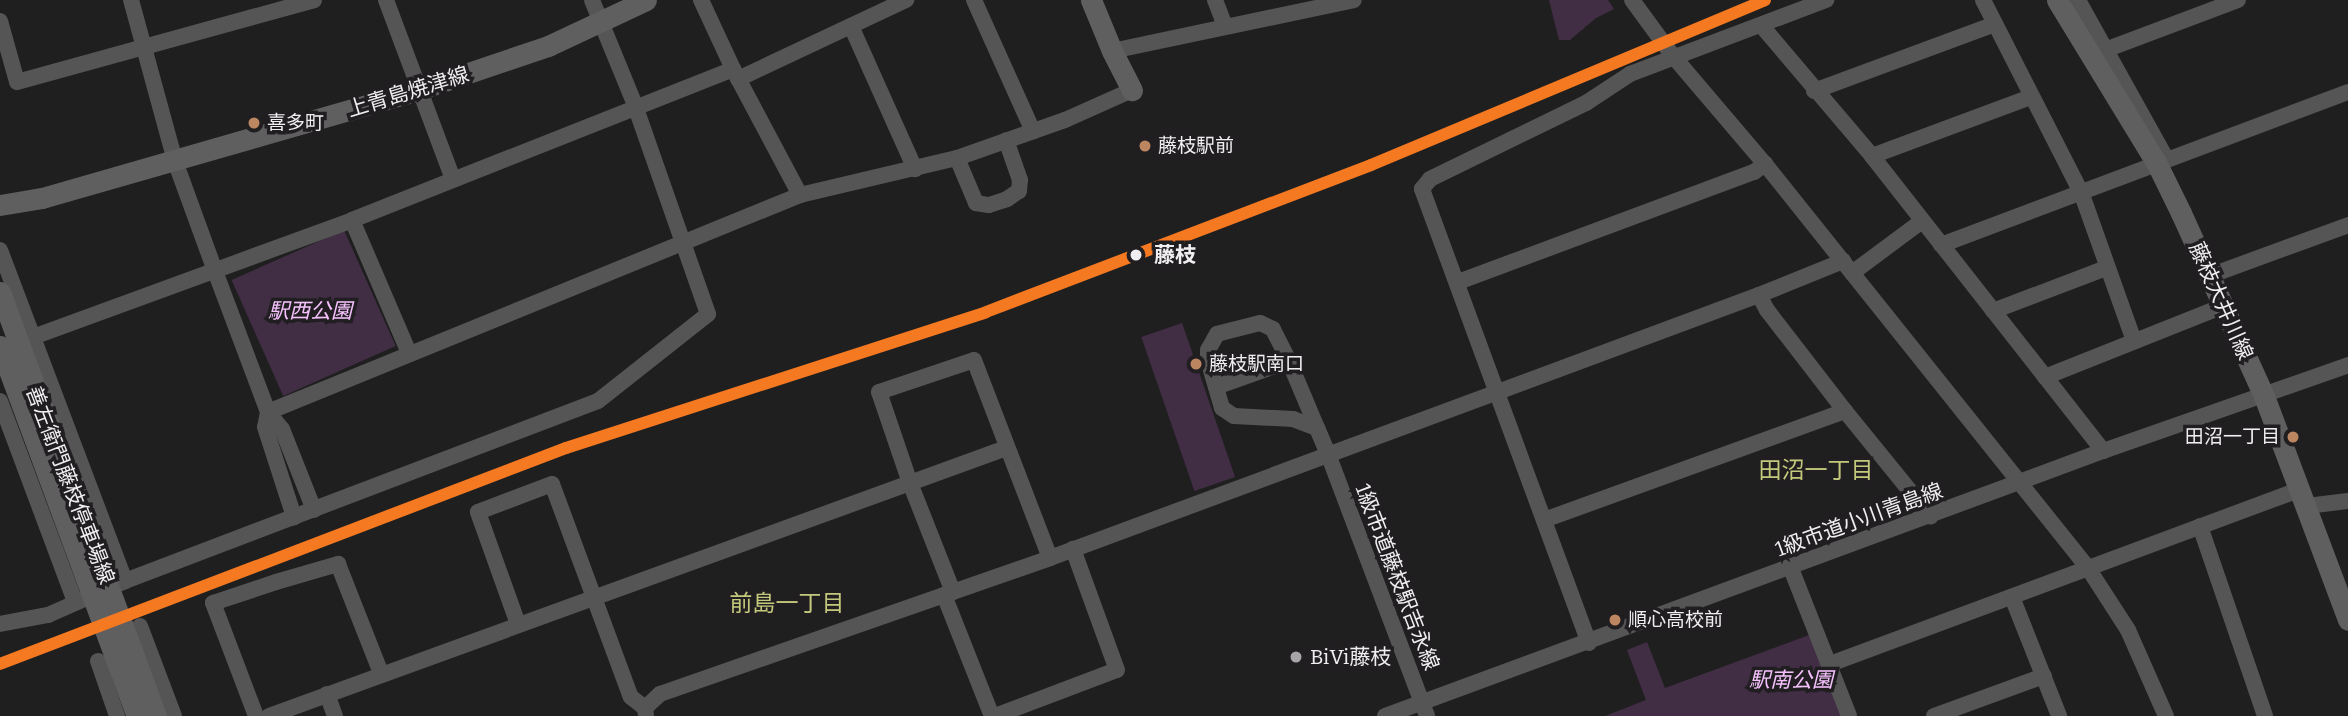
<!DOCTYPE html>
<html>
<head>
<meta charset="utf-8">
<style>
  body { margin:0 }
  #map { position:relative; width:2348px; height:716px; overflow:hidden; background:#201f20; font-family:Bitter,"Noto Sans JP",serif }
  div>[style] { position:absolute }
  .green>* { inset:0; background:#412d44; transform-origin:0 0 }
  .minor>* { height:16px; margin:-8px; padding:0 8px; transform-origin:8px; border-radius:8px; background:#555 }
  .major>* { height:21px; margin:-10.5px; padding:0 10.5px; transform-origin:10.5px; border-radius:10.5px; background:#605f60 }
  .rail-1>* { height:12px; margin:-6px; padding:0 6px; transform-origin:6px; border-radius:6px; background:#f47921 }
  .dots>* { width:19px; height:19px; translate:-50% -50%; box-sizing:border-box; border:4px solid #211e21; border-radius:50% }
  span { translate:-50% -50%; white-space:nowrap; text-align:center; line-height:1.15; -webkit-text-stroke:7px #211e21; paint-order:stroke }
  .bus-label { font-size:19px; color:#f0eef0 }
  .left { translate:0 -50%; text-align:left }
  .right { translate:-100% -50%; text-align:right }
  .street-label { font-size:21px; color:#f0eef0 }
  .stop-label { font-size:21px; color:#f0eef0; font-weight:700 }
  .park-label { font-size:21px; color:#f5c1fd; font-style:italic }
  .poi-label { font-size:21px; color:#f0eef0 }
  .neighbourhood-label { font-size:23px; color:#c3c97b }
</style>
</head>
<body>
<div id="map">
  <div class="green">
    <div style="clip-path:polygon(1549px 0,1608px 0,1614px 9px,1596px 18px,1570px 40px,1559px 40px)"></div>
    <div style="left:344px;top:230px;width:127px;height:123px;rotate:66deg"></div>
    <div style="left:1182px;top:323px;width:163px;height:43px;rotate:71deg"></div>
    <div style="clip-path:polygon(1812px 634px,1841px 716px,1605px 716px,1646px 700px,1627px 650px,1647px 642px,1665px 688px)"></div>
  </div>
  <div class="minor">
    <div style="left:131px;top:0;width:167px;rotate:74.7deg"></div>
    <div style="left:175px;top:161px;width:117px;rotate:70deg"></div>
    <div style="left:215px;top:271px;width:151px;rotate:69.4deg"></div>
    <div style="left:268px;top:412px;width:22px;rotate:51deg"></div>
    <div style="left:282px;top:429px;width:87px;rotate:68.4deg"></div>
    <div style="left:386px;top:0;width:191px;rotate:69.5deg"></div>
    <div style="left:701px;top:0;width:76px;rotate:65.1deg"></div>
    <div style="left:733px;top:69px;width:143px;rotate:62deg"></div>
    <div style="left:974px;top:0;width:144px;rotate:65.8deg"></div>
    <div style="left:1215px;top:0;width:28px;rotate:69deg"></div>
    <div style="left:1632px;top:0;width:69px;rotate:53.8deg"></div>
    <div style="left:1673px;top:56px;width:142px;rotate:49.6deg"></div>
    <div style="left:1765px;top:164px;width:517px;rotate:51.36deg"></div>
    <div style="left:2088px;top:568px;width:74px;rotate:57.2deg"></div>
    <div style="left:2128px;top:630px;width:94px;rotate:66.2deg"></div>
    <div style="left:1983px;top:0;width:216px;rotate:63deg"></div>
    <div style="left:2081px;top:192px;width:158px;rotate:70.4deg"></div>
    <div style="left:2078px;top:0;width:181px;rotate:60.9deg"></div>
    <div style="left:0;top:21px;width:63px;rotate:74.4deg"></div>
    <div style="left:17px;top:82px;width:308px;rotate:-15.4deg"></div>
    <div style="left:1761px;top:25px;width:172px;rotate:49.7deg"></div>
    <div style="left:1872px;top:156px;width:375px;rotate:51.9deg"></div>
    <div style="left:851px;top:26px;width:157px;rotate:65.9deg"></div>
    <div style="left:2105px;top:50px;width:142px;rotate:-20.6deg"></div>
    <div style="left:1112px;top:51px;width:247px;rotate:-11.9deg"></div>
    <div style="left:738px;top:79px;width:186px;rotate:-25.2deg"></div>
    <div style="left:1814px;top:91px;width:193px;rotate:-20.3deg"></div>
    <div style="left:1872px;top:156px;width:170px;rotate:-20.4deg"></div>
    <div style="left:957px;top:158px;width:49px;rotate:67.1deg"></div>
    <div style="left:976px;top:203px;width:13px;rotate:9deg"></div>
    <div style="left:989px;top:205px;width:19px;rotate:-18deg"></div>
    <div style="left:1007px;top:199px;width:14px;rotate:-34deg"></div>
    <div style="left:1019px;top:191px;width:11px;rotate:-85deg"></div>
    <div style="left:1020px;top:180px;width:42px;rotate:-109.3deg"></div>
    <div style="left:352px;top:220px;width:145px;rotate:66.8deg"></div>
    <div style="left:1941px;top:245px;width:435px;rotate:-20.6deg"></div>
    <div style="left:0;top:250px;width:354px;rotate:69.3deg"></div>
    <div style="left:1852px;top:273px;width:87px;rotate:-36.6deg"></div>
    <div style="left:2209px;top:276px;width:148px;rotate:-20.1deg"></div>
    <div style="left:1458px;top:282px;width:316px;rotate:-20.4deg"></div>
    <div style="left:1754px;top:172px;width:14px;rotate:-36deg"></div>
    <div style="left:1759px;top:295px;width:17px;rotate:62deg"></div>
    <div style="left:1767px;top:310px;width:128px;rotate:52.3deg"></div>
    <div style="left:1845px;top:411px;width:136px;rotate:50.9deg"></div>
    <div style="left:1993px;top:311px;width:121px;rotate:-20.8deg"></div>
    <div style="left:33px;top:337px;width:340px;rotate:-20.1deg"></div>
    <div style="left:352px;top:220px;width:410px;rotate:-21.6deg"></div>
    <div style="left:2045px;top:377px;width:192px;rotate:-21.7deg"></div>
    <div style="left:1216px;top:387px;width:77px;rotate:-19.6deg"></div>
    <div style="left:0;top:401px;width:215px;rotate:69.5deg"></div>
    <div style="left:268px;top:412px;width:575px;rotate:-22.19deg"></div>
    <div style="left:800px;top:195px;width:161px;rotate:-13.3deg"></div>
    <div style="left:957px;top:158px;width:114px;rotate:-19.4deg"></div>
    <div style="left:1065px;top:120px;width:73px;rotate:-24.1deg"></div>
    <div style="left:268px;top:412px;width:15px;rotate:101deg"></div>
    <div style="left:265px;top:427px;width:95px;rotate:72.1deg"></div>
    <div style="left:1328px;top:454px;width:101px;rotate:-112.8deg"></div>
    <div style="left:1289px;top:361px;width:36px;rotate:-117deg"></div>
    <div style="left:1273px;top:329px;width:14px;rotate:-155deg"></div>
    <div style="left:1260px;top:323px;width:44px;rotate:165.7deg"></div>
    <div style="left:1217px;top:334px;width:18px;rotate:119deg"></div>
    <div style="left:1208px;top:350px;width:10px;rotate:90deg"></div>
    <div style="left:1208px;top:360px;width:50px;rotate:73.7deg"></div>
    <div style="left:1222px;top:408px;width:14px;rotate:34deg"></div>
    <div style="left:1234px;top:416px;width:59px;rotate:2.9deg"></div>
    <div style="left:1293px;top:419px;width:26px;rotate:21deg"></div>
    <div style="left:1317px;top:428px;width:28px;rotate:67deg"></div>
    <div style="left:1328px;top:454px;width:280px;rotate:69.3deg"></div>
    <div style="left:2307px;top:506px;width:41px;rotate:-7deg"></div>
    <div style="left:1544px;top:520px;width:320px;rotate:-19.9deg"></div>
    <div style="left:2200px;top:526px;width:201px;rotate:71.1deg"></div>
    <div style="left:1790px;top:566px;width:161px;rotate:68.5deg"></div>
    <div style="left:953px;top:592px;width:117px;rotate:-111.5deg"></div>
    <div style="left:910px;top:483px;width:96px;rotate:-108.8deg"></div>
    <div style="left:879px;top:392px;width:100px;rotate:-18.6deg"></div>
    <div style="left:974px;top:360px;width:212px;rotate:69deg"></div>
    <div style="left:944px;top:595px;width:130px;rotate:68.4deg"></div>
    <div style="left:2012px;top:597px;width:128px;rotate:68.4deg"></div>
    <div style="left:0;top:624px;width:49px;rotate:-10.6deg"></div>
    <div style="left:48px;top:615px;width:84px;rotate:-23.8deg"></div>
    <div style="left:125px;top:581px;width:506px;rotate:-20.83deg"></div>
    <div style="left:598px;top:401px;width:140px;rotate:-38.3deg"></div>
    <div style="left:708px;top:314px;width:221px;rotate:-109.3deg"></div>
    <div style="left:635px;top:105px;width:113px;rotate:-112.3deg"></div>
    <div style="left:518px;top:624px;width:119px;rotate:-109.7deg"></div>
    <div style="left:478px;top:512px;width:79px;rotate:-20.7deg"></div>
    <div style="left:552px;top:484px;width:227px;rotate:69.7deg"></div>
    <div style="left:631px;top:697px;width:18px;rotate:38deg"></div>
    <div style="left:140px;top:626px;width:96px;rotate:69.3deg"></div>
    <div style="left:1589px;top:643px;width:484px;rotate:-110.2deg"></div>
    <div style="left:1422px;top:189px;width:13px;rotate:-51deg"></div>
    <div style="left:1430px;top:179px;width:174px;rotate:-26deg"></div>
    <div style="left:1586px;top:103px;width:53px;rotate:-33.4deg"></div>
    <div style="left:1630px;top:74px;width:210px;rotate:-20.7deg"></div>
    <div style="left:98px;top:661px;width:58px;rotate:70.9deg"></div>
    <div style="left:1830px;top:664px;width:502px;rotate:-20.38deg"></div>
    <div style="left:327px;top:694px;width:23px;rotate:70deg"></div>
    <div style="left:256px;top:716px;width:121px;rotate:-110.8deg"></div>
    <div style="left:213px;top:603px;width:66px;rotate:-18.4deg"></div>
    <div style="left:276px;top:582px;width:65px;rotate:-16.2deg"></div>
    <div style="left:338px;top:564px;width:117px;rotate:68.5deg"></div>
    <div style="left:269px;top:716px;width:784px;rotate:-19.98deg"></div>
    <div style="left:646px;top:716px;width:8px;rotate:-97deg"></div>
    <div style="left:645px;top:708px;width:21px;rotate:-43deg"></div>
    <div style="left:660px;top:694px;width:413px;rotate:-19.2deg"></div>
    <div style="left:1050px;top:558px;width:756px;rotate:-20.35deg"></div>
    <div style="left:1759px;top:295px;width:91px;rotate:-22deg"></div>
    <div style="left:995px;top:716px;width:130px;rotate:-20.7deg"></div>
    <div style="left:1117px;top:670px;width:129px;rotate:-110deg"></div>
    <div style="left:1385px;top:716px;width:765px;rotate:-20.26deg"></div>
    <div style="left:2103px;top:451px;width:260px;rotate:-19.3deg"></div>
    <div style="left:1934px;top:716px;width:117px;rotate:-20deg"></div>
  </div>
  <div class="major">
    <div style="left:1091px;top:0;width:55px;rotate:67.6deg"></div>
    <div style="left:1112px;top:51px;width:44px;rotate:62.9deg"></div>
    <div style="left:2057px;top:0;width:190px;rotate:58.6deg"></div>
    <div style="left:2156px;top:162px;width:57px;rotate:63.9deg"></div>
    <div style="left:2181px;top:213px;width:201px;rotate:65.6deg"></div>
    <div style="left:2264px;top:396px;width:239px;rotate:69.4deg"></div>
    <div style="left:0;top:205px;width:43px;rotate:-9.5deg"></div>
    <div style="left:42px;top:198px;width:391px;rotate:-16deg"></div>
    <div style="left:418px;top:90px;width:137px;rotate:-18.7deg"></div>
    <div style="left:548px;top:46px;width:108px;rotate:-25.1deg"></div>
    <div style="left:0;top:292px;width:452px;rotate:69.8deg"></div>
    <div style="left:0;top:346px;width:395px;rotate:69.7deg"></div>
  </div>
  <div class="rail-1">
    <div style="left:0;top:664px;width:606px;rotate:-20.89deg"></div>
    <div style="left:566px;top:448px;width:441px;rotate:-17.9deg"></div>
    <div style="left:986px;top:312px;width:412px;rotate:-20.9deg"></div>
    <div style="left:1371px;top:165px;width:427px;rotate:-22.7deg"></div>
  </div>
  <div class="dots">
    <div style="left:254px;top:123px;background:#bb8660"></div>
    <div style="left:1145px;top:146px;background:#bb8660"></div>
    <div style="left:1136px;top:255px;background:#f0eef0"></div>
    <div style="left:1196px;top:364px;background:#bb8660"></div>
    <div style="left:2293px;top:437px;background:#bb8660"></div>
    <div style="left:1615px;top:620px;background:#bb8660"></div>
    <div style="left:1296px;top:657px;background:#a7a6a7"></div>
  </div>
  <div class="bus-label">
    <span class="left" style="left:267px;top:123px">喜多町</span>
    <span class="left" style="left:1158px;top:146px">藤枝駅前</span>
    <span class="left" style="left:1209px;top:364px">藤枝駅南口</span>
    <span class="right" style="left:2280px;top:437px">田沼一丁目</span>
    <span class="left" style="left:1628px;top:620px">順心高校前</span>
  </div>
  <div class="street-label">
    <span style="left:408px;top:92px;rotate:-17deg">上青島焼津線</span>
    <span style="left:2221px;top:301px;rotate:66deg">藤枝大井川線</span>
    <span style="left:70px;top:485px;rotate:69deg">善左衛門藤枝停車場線</span>
    <span style="left:1859px;top:520px;rotate:-20deg">1級市道小川青島線</span>
    <span style="left:1397px;top:577px;rotate:69deg">1級市道藤枝駅吉永線</span>
  </div>
  <div class="stop-label">
    <span class="left" style="left:1154px;top:255px">藤枝</span>
  </div>
  <div class="park-label">
    <span style="left:310px;top:311px">駅西公園</span>
    <span style="left:1791px;top:680px">駅南公園</span>
  </div>
  <div class="poi-label">
    <span class="left" style="left:1310px;top:657px">BiVi藤枝</span>
  </div>
  <div class="neighbourhood-label">
    <span style="left:1816px;top:470px">田沼一丁目</span>
    <span style="left:787px;top:603px">前島一丁目</span>
  </div>
</div>
</body>
</html>
